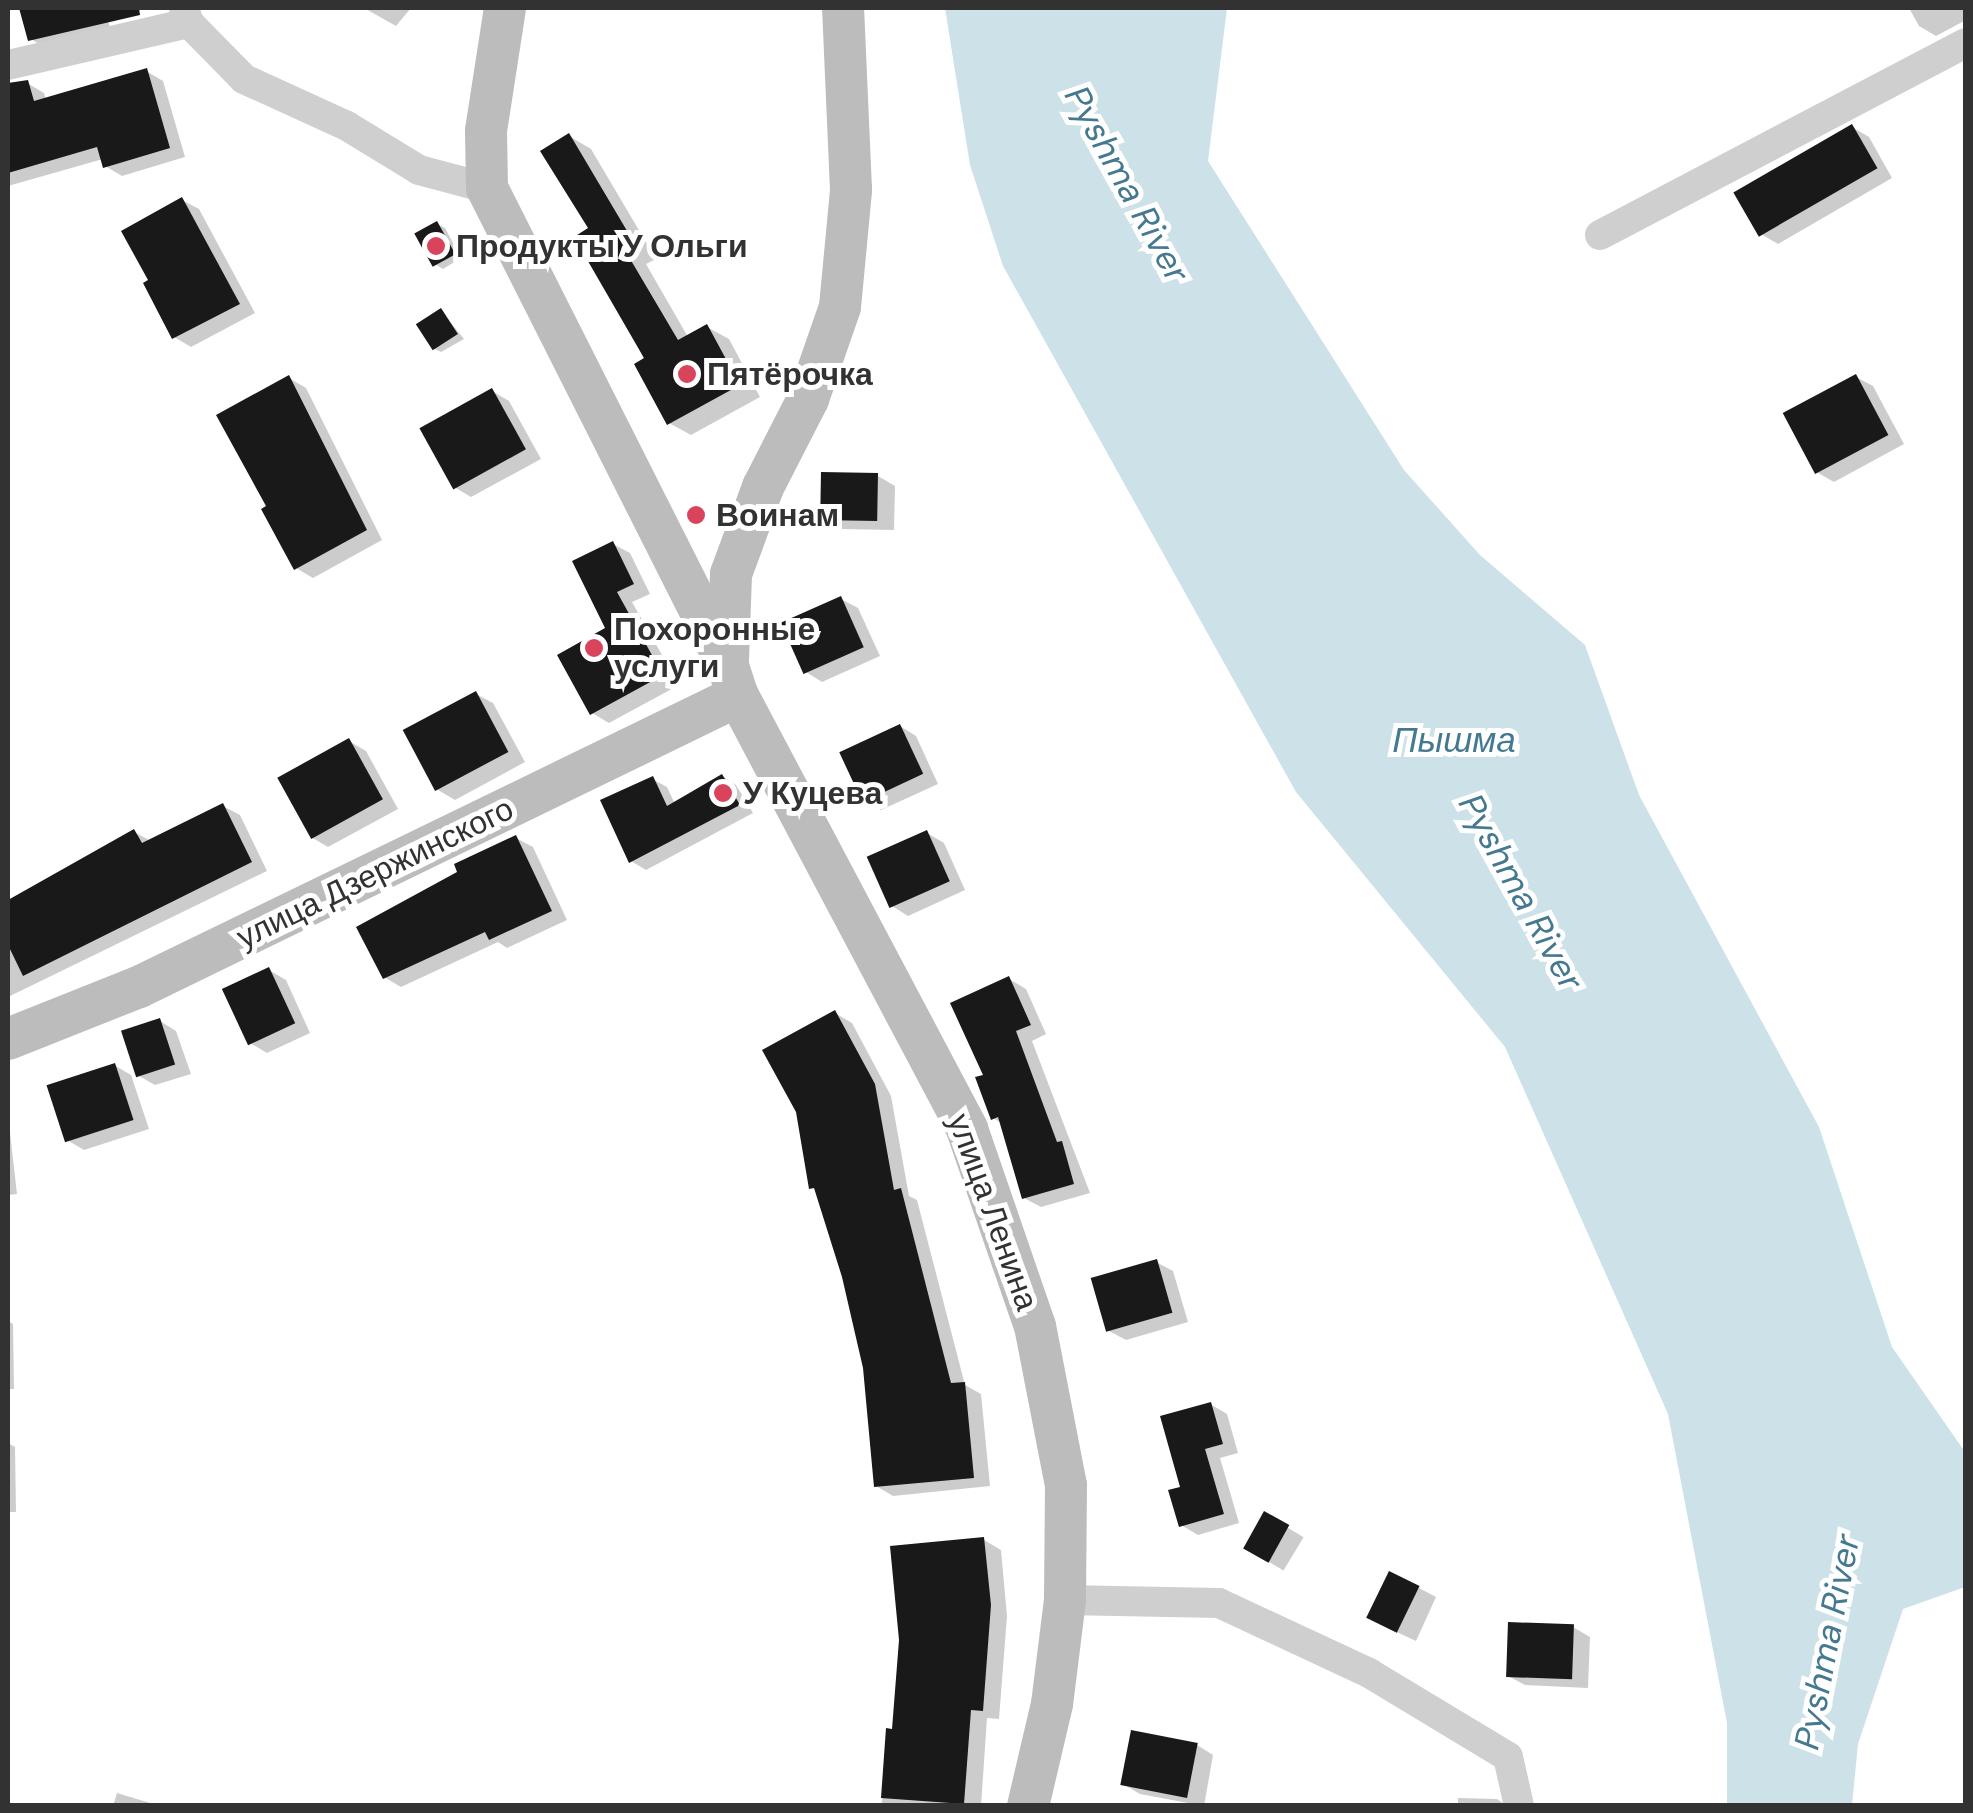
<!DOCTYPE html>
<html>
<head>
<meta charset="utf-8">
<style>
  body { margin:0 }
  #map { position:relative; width:1973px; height:1813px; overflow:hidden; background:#fff; font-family:"DM Sans",sans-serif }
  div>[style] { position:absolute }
  .water>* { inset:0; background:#cde1e9 }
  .shadow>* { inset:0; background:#0003; transform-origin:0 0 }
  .building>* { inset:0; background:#191919; transform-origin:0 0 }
  .street>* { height:30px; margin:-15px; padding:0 15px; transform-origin:15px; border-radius:15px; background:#cfcfcf }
  .secondary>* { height:42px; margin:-21px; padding:0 21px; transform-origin:21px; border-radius:21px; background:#bcbcbc }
  .dots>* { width:28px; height:28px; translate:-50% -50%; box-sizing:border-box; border:5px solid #fff; border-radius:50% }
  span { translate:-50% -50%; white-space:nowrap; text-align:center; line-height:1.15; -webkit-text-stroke:10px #fff; paint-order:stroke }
  .poi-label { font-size:32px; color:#323232; font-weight:700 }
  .left { translate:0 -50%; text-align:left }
  .street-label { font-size:32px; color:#323232 }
  .water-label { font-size:35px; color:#457990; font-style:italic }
  .frame { position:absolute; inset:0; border:10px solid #323232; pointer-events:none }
</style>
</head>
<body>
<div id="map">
  <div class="water">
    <div style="clip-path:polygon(945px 8px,1227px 8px,1208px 161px,1404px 470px,1480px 555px,1585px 645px,1639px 795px,1819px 1127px,1892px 1347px,1965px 1452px,1965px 1587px,1903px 1609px,1858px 1744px,1852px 1805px,1727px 1805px,1727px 1723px,1668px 1414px,1505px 1047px,1296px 792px,1003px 266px,970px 165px)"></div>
  </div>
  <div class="shadow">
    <div style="clip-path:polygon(21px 8px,104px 8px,112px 34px,47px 49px,31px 39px)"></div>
    <div style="clip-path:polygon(364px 8px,411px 8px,396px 26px)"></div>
    <div style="clip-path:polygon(1909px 8px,1966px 8px,1966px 20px,1936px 36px,1919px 26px)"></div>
    <div style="clip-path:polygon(146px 71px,163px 81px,185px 157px,122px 176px,105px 166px,103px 159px,8px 186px,8px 89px,27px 83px,44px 93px,46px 100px)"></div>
    <div style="clip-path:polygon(1852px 127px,1869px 137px,1892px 178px,1778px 244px,1761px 234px)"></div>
    <div style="clip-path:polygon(569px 136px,591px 149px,656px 259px,646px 264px,688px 337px,707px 327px,729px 339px,760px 397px,691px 435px,669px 423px,592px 229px)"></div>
    <div style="clip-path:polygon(182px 200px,199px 209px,255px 313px,191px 347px,174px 337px)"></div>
    <div style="clip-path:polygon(437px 224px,445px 228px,461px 258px,443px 269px,435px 264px)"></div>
    <div style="clip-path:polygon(441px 311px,464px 339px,441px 352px,433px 348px)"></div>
    <div style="clip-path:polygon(1856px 377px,1873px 386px,1904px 444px,1834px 482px,1818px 473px)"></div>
    <div style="clip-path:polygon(289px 378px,306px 388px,382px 540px,313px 578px,296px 568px)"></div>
    <div style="clip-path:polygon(492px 391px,509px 401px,541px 459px,471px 497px,454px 487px)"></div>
    <div style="clip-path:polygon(878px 476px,895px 486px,894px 530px,839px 529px,822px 519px)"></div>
    <div style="clip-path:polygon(613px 544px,630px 553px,650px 594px,632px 602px,679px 685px,609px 723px,592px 713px,608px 629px)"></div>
    <div style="clip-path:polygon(841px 599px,858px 608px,880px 656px,822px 682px,806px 672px)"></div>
    <div style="clip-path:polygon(476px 694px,493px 703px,525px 762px,455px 800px,438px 790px)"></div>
    <div style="clip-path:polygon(900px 726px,916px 736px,938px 784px,881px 810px,864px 800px)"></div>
    <div style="clip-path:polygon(349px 741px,366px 751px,398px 809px,328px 847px,311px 837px)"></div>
    <div style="clip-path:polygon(722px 776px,736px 785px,753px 813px,646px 870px,631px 861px,652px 779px,667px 787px,675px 804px)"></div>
    <div style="clip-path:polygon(223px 806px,240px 815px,267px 871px,8px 997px,8px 903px,134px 832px,151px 841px)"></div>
    <div style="clip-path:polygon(927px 833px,944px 843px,965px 890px,908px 916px,892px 906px)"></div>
    <div style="clip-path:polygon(516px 838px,533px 847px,567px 920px,507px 948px,498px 942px,401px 987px,384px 977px,460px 873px)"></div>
    <div style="clip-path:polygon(269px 970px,286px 980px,310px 1033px,267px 1053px,250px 1043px)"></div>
    <div style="clip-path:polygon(1009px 979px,1026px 989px,1046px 1034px,1032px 1041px,1090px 1193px,1041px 1207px,1024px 1198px,1003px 1124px,993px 1118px)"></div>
    <div style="clip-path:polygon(835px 1013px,852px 1023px,891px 1096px,909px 1196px,917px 1200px,965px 1385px,981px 1394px,990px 1486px,893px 1496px,876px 1486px,865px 1368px,844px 1276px,817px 1190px,811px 1187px)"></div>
    <div style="clip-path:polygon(160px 1021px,176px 1031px,191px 1074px,155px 1085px,139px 1076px)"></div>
    <div style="clip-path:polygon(114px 1065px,131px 1075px,149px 1129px,84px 1150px,67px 1140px)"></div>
    <div style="clip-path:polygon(8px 1115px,17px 1194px,8px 1195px)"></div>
    <div style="clip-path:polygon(1156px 1262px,1173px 1271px,1188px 1322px,1126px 1340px,1109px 1331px)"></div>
    <div style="clip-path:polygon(8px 1321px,13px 1324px,14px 1389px,8px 1389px)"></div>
    <div style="clip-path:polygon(1210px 1404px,1227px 1414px,1238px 1453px,1220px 1458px,1239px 1523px,1198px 1535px,1181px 1525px,1183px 1489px)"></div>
    <div style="clip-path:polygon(8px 1443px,15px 1447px,16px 1512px,8px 1512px)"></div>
    <div style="left:1265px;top:1514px;width:45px;height:39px;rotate:31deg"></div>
    <div style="clip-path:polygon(984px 1540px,1001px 1550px,1007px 1616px,999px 1719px,987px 1718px,981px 1806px,881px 1806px,895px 1731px)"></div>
    <div style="clip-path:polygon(1419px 1588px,1436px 1597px,1416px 1641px,1388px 1628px)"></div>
    <div style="clip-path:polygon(1573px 1627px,1590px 1637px,1588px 1688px,1525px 1685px,1508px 1676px)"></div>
    <div style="clip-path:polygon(1197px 1745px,1213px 1755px,1204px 1806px,1140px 1794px,1123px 1784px)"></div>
    <div style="clip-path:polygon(117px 1793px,160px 1806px,113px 1806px)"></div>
    <div style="clip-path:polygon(1458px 1798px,1497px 1799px,1507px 1806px,1458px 1806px)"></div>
  </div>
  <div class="building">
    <div style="clip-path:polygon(19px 8px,139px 8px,140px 15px,28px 41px)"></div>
    <div style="clip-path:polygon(147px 68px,170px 148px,103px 168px,97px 147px,8px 173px,8px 83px,28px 80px,34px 101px)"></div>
    <div style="left:1852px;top:124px;width:51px;height:137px;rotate:60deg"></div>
    <div style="clip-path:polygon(569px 133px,636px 246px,626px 252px,678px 340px,707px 324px,740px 385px,667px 425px,634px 364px,644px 358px,574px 237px,588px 228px,540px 151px)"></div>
    <div style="clip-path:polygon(182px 197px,240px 304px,172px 339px,143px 283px,148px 280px,121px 231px)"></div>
    <div style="left:437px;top:221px;width:38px;height:26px;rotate:61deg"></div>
    <div style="left:441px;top:308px;width:31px;height:30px;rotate:57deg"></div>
    <div style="left:1856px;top:374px;width:69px;height:83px;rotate:62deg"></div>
    <div style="clip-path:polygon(289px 375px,367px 530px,294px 570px,261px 509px,266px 506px,216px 415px)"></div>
    <div style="left:492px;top:388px;width:70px;height:83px;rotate:61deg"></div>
    <div style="left:821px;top:472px;width:57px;height:48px;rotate:1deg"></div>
    <div style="clip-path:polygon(613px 541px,634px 584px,617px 592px,663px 675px,590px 715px,557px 655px,605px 628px,572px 561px)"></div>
    <div style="left:841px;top:596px;width:56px;height:66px;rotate:66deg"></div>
    <div style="left:476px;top:691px;width:69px;height:83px;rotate:62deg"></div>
    <div style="left:900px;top:724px;width:55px;height:67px;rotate:65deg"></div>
    <div style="left:349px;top:738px;width:70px;height:82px;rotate:61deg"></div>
    <div style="clip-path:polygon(722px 774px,740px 805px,629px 863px,600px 800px,653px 776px,667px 806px)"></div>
    <div style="clip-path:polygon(223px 803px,252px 862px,23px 976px,8px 945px,8px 900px,134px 829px,142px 843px)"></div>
    <div style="left:927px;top:830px;width:56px;height:66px;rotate:66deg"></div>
    <div style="clip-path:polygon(516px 835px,552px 911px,489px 940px,485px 932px,383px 979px,356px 927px,457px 872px,454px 864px)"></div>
    <div style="left:269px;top:967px;width:62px;height:52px;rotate:65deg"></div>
    <div style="clip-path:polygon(1009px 976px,1031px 1025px,1016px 1031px,1057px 1142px,1062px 1141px,1074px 1184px,1022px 1199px,998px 1117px,991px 1120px,975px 1077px,983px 1075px,950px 1003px)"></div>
    <div style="clip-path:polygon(835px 1010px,875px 1084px,894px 1190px,901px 1188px,951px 1383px,965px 1382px,974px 1478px,874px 1487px,863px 1368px,842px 1277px,814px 1188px,809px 1189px,796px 1112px,762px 1050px)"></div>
    <div style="left:160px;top:1018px;width:49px;height:41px;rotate:72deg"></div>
    <div style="left:115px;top:1063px;width:60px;height:72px;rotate:72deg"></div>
    <div style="left:1157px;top:1259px;width:56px;height:69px;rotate:74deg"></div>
    <div style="clip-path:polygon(1211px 1402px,1223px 1444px,1205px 1449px,1224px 1514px,1179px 1527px,1168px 1490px,1180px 1487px,1160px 1416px)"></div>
    <div style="left:1264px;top:1511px;width:29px;height:43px;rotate:29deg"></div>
    <div style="clip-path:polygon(984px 1537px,991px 1605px,983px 1711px,971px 1710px,964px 1804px,881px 1798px,886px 1728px,892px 1729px,899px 1640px,890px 1546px)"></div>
    <div style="left:1389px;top:1571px;width:34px;height:52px;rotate:26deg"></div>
    <div style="left:1508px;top:1622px;width:66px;height:55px;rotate:2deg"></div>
    <div style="left:1131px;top:1730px;width:68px;height:56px;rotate:11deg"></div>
  </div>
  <div class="street">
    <div style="left:184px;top:8px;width:16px;rotate:72deg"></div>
    <div style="left:189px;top:23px;width:78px;rotate:45.5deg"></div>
    <div style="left:244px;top:79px;width:113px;rotate:24.5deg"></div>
    <div style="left:347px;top:126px;width:84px;rotate:31.4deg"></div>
    <div style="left:419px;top:170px;width:70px;rotate:14.8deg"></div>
    <div style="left:8px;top:65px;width:186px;rotate:-13.1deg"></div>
    <div style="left:1600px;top:235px;width:413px;rotate:-27.7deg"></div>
    <div style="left:1065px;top:1600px;width:154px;rotate:1.1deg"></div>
    <div style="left:1219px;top:1603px;width:166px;rotate:25deg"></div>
    <div style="left:1369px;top:1673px;width:162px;rotate:31.1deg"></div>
    <div style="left:1508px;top:1757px;width:50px;rotate:77.3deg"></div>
  </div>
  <div class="secondary">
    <div style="left:505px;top:8px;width:124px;rotate:98.8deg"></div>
    <div style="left:486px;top:131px;width:57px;rotate:89deg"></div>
    <div style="left:487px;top:188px;width:535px;rotate:63.24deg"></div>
    <div style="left:728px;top:666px;width:32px;rotate:72deg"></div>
    <div style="left:738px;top:696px;width:490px;rotate:62.1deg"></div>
    <div style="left:967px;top:1129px;width:208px;rotate:71deg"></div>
    <div style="left:1035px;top:1326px;width:162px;rotate:79deg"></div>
    <div style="left:1066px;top:1485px;width:115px;rotate:90.5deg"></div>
    <div style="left:1065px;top:1600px;width:105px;rotate:97.1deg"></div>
    <div style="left:1052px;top:1704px;width:105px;rotate:103.2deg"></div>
    <div style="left:728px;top:660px;width:86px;rotate:-88deg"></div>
    <div style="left:731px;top:574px;width:93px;rotate:-69.8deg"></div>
    <div style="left:763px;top:487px;width:99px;rotate:-62.9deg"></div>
    <div style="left:808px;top:399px;width:97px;rotate:-70.8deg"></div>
    <div style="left:840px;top:307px;width:118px;rotate:-84.6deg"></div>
    <div style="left:851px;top:190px;width:182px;rotate:-92.5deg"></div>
    <div style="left:8px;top:1039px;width:141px;rotate:-21.7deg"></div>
    <div style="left:139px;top:987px;width:666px;rotate:-25.91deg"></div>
  </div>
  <div class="dots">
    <div style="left:436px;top:246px;background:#d9445c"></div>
    <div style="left:687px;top:374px;background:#d9445c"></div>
    <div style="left:696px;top:515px;background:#d9445c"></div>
    <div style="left:594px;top:648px;background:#d9445c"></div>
    <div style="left:723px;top:793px;background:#d9445c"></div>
  </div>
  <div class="poi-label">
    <span class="left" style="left:456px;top:246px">Продукты У Ольги</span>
    <span class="left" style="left:707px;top:374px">Пятёрочка</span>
    <span class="left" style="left:716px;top:515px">Воинам</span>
    <span class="left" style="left:614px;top:648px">Похоронные<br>услуги</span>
    <span class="left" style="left:743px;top:793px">У Куцева</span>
  </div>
  <div class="street-label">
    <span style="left:375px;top:873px;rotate:-26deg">улица Дзержинского</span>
    <span style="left:993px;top:1212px;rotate:70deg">улица Ленина</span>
  </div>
  <div class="water-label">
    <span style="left:1127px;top:184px;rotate:61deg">Pyshma River</span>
    <span style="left:1454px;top:740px">Пышма</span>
    <span style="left:1521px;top:892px;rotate:61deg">Pyshma River</span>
    <span style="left:1827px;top:1642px;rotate:-79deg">Pyshma River</span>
  </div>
  <div class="frame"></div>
</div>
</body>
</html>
